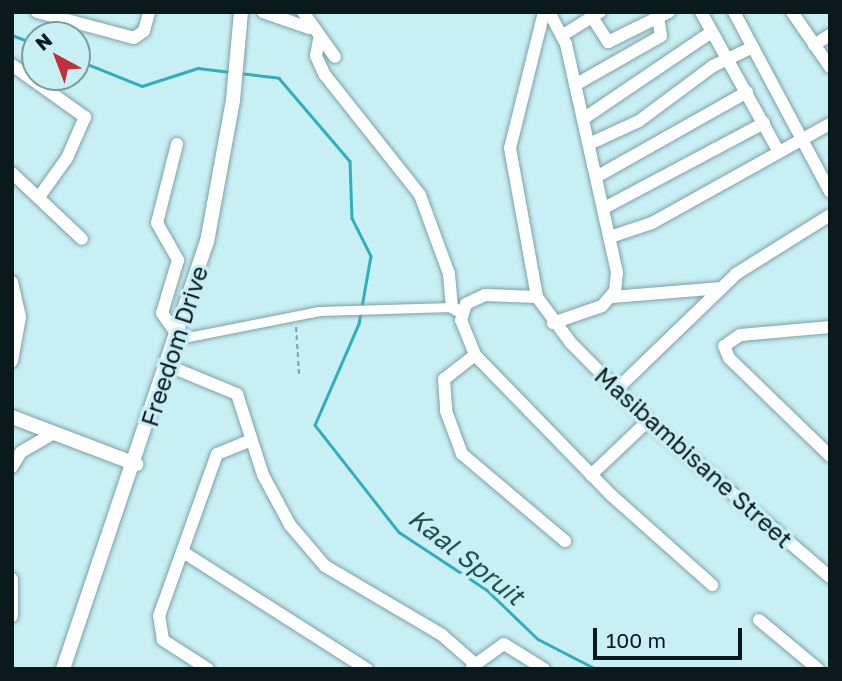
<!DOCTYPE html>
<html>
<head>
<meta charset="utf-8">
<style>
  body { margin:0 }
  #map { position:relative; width:842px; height:681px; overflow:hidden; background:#c8eff4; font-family:"Golos Text",sans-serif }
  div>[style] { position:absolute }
  .stream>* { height:2.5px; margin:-1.25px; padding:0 1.25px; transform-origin:1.25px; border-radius:1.25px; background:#32adba }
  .path>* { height:2px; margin-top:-1px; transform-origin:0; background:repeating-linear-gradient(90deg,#81a0a3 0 5px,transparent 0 8.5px) }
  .roads { filter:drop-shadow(0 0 2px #7ca1a6) drop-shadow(0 0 2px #7ca1a6) }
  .pedestrian>* { height:9px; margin:-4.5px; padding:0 4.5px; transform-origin:4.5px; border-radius:4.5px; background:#fff }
  .minor>* { height:12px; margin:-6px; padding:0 6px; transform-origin:6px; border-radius:6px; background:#fff }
  .tertiary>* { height:14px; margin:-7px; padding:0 7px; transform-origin:7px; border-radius:7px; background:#fff }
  span { translate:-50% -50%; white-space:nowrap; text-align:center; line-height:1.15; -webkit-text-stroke:7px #c8eff4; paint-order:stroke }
  .street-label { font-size:24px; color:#0a191b }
  .water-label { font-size:26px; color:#1e5056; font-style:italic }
  .frame { position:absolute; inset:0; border:14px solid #0a191b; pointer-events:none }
  .north { position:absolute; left:21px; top:21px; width:70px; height:70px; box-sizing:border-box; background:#c8eff4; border:2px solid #7c999d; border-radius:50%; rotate:319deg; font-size:19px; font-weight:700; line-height:28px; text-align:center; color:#0a191b }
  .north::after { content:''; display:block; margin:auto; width:24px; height:32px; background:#c1313d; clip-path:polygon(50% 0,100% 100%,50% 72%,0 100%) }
  .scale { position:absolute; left:593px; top:628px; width:149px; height:32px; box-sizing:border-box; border:4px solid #0a191b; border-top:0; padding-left:9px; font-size:21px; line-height:24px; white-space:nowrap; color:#0a191b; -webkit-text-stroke:5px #c8eff4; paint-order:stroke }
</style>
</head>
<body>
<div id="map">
  <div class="stream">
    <div style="left:12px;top:35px;width:25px;rotate:21deg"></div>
    <div style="left:77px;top:60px;width:70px;rotate:21.8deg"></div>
    <div style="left:142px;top:86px;width:59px;rotate:-17.8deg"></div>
    <div style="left:198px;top:68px;width:32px;rotate:7deg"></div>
    <div style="left:240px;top:73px;width:39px;rotate:7deg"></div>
    <div style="left:279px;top:78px;width:109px;rotate:49.5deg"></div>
    <div style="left:350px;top:161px;width:57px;rotate:88deg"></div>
    <div style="left:352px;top:218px;width:42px;rotate:63.4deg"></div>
    <div style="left:371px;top:256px;width:69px;rotate:100deg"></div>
    <div style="left:359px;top:324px;width:110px;rotate:113.5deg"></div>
    <div style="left:315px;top:425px;width:136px;rotate:51.9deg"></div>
    <div style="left:399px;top:532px;width:105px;rotate:33.4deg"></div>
    <div style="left:487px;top:590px;width:71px;rotate:43.9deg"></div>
    <div style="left:538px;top:639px;width:65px;rotate:27.3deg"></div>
  </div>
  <div class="path">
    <div style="left:296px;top:327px;width:47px;rotate:86.3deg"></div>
  </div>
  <div class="roads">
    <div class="pedestrian">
      <div style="left:178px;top:339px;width:144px;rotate:-11.2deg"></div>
      <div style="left:319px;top:311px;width:133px;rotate:-1.7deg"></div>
    </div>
    <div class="minor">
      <div style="left:37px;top:12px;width:100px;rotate:15deg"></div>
      <div style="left:134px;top:38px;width:12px;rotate:-35deg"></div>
      <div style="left:144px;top:31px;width:20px;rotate:-75deg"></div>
      <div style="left:263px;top:12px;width:49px;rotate:19.2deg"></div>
      <div style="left:303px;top:12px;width:55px;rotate:54.6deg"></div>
      <div style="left:544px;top:12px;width:140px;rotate:104deg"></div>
      <div style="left:510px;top:148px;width:151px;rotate:79.7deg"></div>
      <div style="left:537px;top:297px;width:57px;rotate:53.5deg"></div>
      <div style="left:571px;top:343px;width:110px;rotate:45.4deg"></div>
      <div style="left:648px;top:421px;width:240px;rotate:40.6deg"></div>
      <div style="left:549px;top:12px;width:36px;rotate:62deg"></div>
      <div style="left:566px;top:44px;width:234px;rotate:77.4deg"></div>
      <div style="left:617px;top:272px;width:19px;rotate:96deg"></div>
      <div style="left:615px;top:291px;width:20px;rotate:131deg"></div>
      <div style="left:602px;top:306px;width:52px;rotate:160.9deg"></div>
      <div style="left:701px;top:12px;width:160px;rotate:60.9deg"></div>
      <div style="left:734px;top:12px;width:204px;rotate:61.9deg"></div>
      <div style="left:792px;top:12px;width:67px;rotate:55.4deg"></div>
      <div style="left:592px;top:17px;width:30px;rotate:57deg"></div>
      <div style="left:608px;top:42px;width:68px;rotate:-26.2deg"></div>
      <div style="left:563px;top:35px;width:44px;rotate:-31.9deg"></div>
      <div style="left:319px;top:40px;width:16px;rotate:101deg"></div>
      <div style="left:316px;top:56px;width:21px;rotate:65deg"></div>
      <div style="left:325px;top:75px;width:153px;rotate:51.6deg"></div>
      <div style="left:420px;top:195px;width:84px;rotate:69.8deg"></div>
      <div style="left:449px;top:274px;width:33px;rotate:85deg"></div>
      <div style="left:452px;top:307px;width:9px;rotate:32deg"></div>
      <div style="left:814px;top:45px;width:19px;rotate:-32deg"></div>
      <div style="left:12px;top:65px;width:90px;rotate:35.5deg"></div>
      <div style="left:85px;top:117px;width:45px;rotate:113.7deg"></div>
      <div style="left:67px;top:158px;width:48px;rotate:125.7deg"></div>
      <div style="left:575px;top:85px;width:99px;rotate:-29.7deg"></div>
      <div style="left:661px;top:36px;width:18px;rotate:-99deg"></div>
      <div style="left:583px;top:119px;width:153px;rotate:-34.1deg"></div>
      <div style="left:177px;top:144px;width:81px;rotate:104.2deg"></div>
      <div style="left:157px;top:223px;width:43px;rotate:60.4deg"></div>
      <div style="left:178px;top:260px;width:55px;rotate:106.8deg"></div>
      <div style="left:162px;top:313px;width:29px;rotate:55deg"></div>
      <div style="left:589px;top:144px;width:55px;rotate:-24.7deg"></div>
      <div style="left:639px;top:121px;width:92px;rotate:-36.6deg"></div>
      <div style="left:713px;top:66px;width:44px;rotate:-25.4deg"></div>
      <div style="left:12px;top:173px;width:96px;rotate:43.3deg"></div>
      <div style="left:598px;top:176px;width:171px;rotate:-29.4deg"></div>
      <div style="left:606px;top:207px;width:179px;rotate:-28deg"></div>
      <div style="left:613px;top:236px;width:41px;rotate:-18.4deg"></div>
      <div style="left:652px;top:223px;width:204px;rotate:-29.1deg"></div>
      <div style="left:12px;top:282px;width:36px;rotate:77deg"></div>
      <div style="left:20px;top:317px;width:45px;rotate:100.3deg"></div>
      <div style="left:537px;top:297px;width:52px;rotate:-177.8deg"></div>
      <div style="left:485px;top:295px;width:21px;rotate:155deg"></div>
      <div style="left:466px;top:304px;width:17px;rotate:107deg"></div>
      <div style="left:461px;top:320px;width:38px;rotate:68deg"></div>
      <div style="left:475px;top:355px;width:194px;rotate:45.8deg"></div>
      <div style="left:610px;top:494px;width:137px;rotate:41.7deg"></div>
      <div style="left:612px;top:297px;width:110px;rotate:-4.7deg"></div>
      <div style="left:830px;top:327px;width:90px;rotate:174.9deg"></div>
      <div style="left:740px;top:335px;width:19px;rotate:145deg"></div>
      <div style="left:724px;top:346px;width:13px;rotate:67deg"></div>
      <div style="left:729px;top:358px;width:141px;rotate:44.1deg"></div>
      <div style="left:475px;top:355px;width:39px;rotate:142deg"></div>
      <div style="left:444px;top:379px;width:32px;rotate:86deg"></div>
      <div style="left:446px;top:411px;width:46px;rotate:69.6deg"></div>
      <div style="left:462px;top:454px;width:135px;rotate:40.2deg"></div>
      <div style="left:169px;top:366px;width:74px;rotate:22.4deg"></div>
      <div style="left:237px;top:394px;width:85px;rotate:72.2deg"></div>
      <div style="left:263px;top:475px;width:57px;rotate:61.6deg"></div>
      <div style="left:290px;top:525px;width:54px;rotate:49.5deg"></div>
      <div style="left:325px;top:566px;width:136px;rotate:30.5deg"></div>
      <div style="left:442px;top:635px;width:44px;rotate:41.3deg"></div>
      <div style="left:616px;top:390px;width:167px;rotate:-44deg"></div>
      <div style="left:736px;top:274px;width:111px;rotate:-32.1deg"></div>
      <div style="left:12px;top:467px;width:17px;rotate:-59deg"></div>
      <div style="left:21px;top:452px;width:39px;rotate:-30deg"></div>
      <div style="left:591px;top:475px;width:79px;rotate:-43.5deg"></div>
      <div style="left:183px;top:552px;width:218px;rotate:32.5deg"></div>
      <div style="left:12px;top:579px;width:37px;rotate:90deg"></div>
      <div style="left:759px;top:620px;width:77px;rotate:39.7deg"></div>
      <div style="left:472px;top:667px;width:39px;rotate:-36deg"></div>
      <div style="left:504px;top:644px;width:47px;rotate:32deg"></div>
      <div style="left:208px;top:669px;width:54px;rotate:-147.2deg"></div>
      <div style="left:163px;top:640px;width:24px;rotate:-99deg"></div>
      <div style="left:159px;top:616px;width:172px;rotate:-70.3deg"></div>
      <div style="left:217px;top:454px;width:35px;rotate:-22deg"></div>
    </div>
    <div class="tertiary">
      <div style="left:12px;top:417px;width:133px;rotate:20.8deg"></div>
      <div style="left:63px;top:669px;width:451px;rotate:-71.4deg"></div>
      <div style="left:207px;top:242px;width:144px;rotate:-79.6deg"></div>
      <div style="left:233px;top:100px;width:88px;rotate:-84.8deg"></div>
    </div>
  </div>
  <div class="street-label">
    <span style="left:174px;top:346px;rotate:-72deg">Freedom Drive</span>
    <span style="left:694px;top:457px;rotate:42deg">Masibambisane Street</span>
  </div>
  <div class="water-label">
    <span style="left:466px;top:557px;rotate:38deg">Kaal Spruit</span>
  </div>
  <div class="frame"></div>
  <div class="north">N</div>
  <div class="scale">100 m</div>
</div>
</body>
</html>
